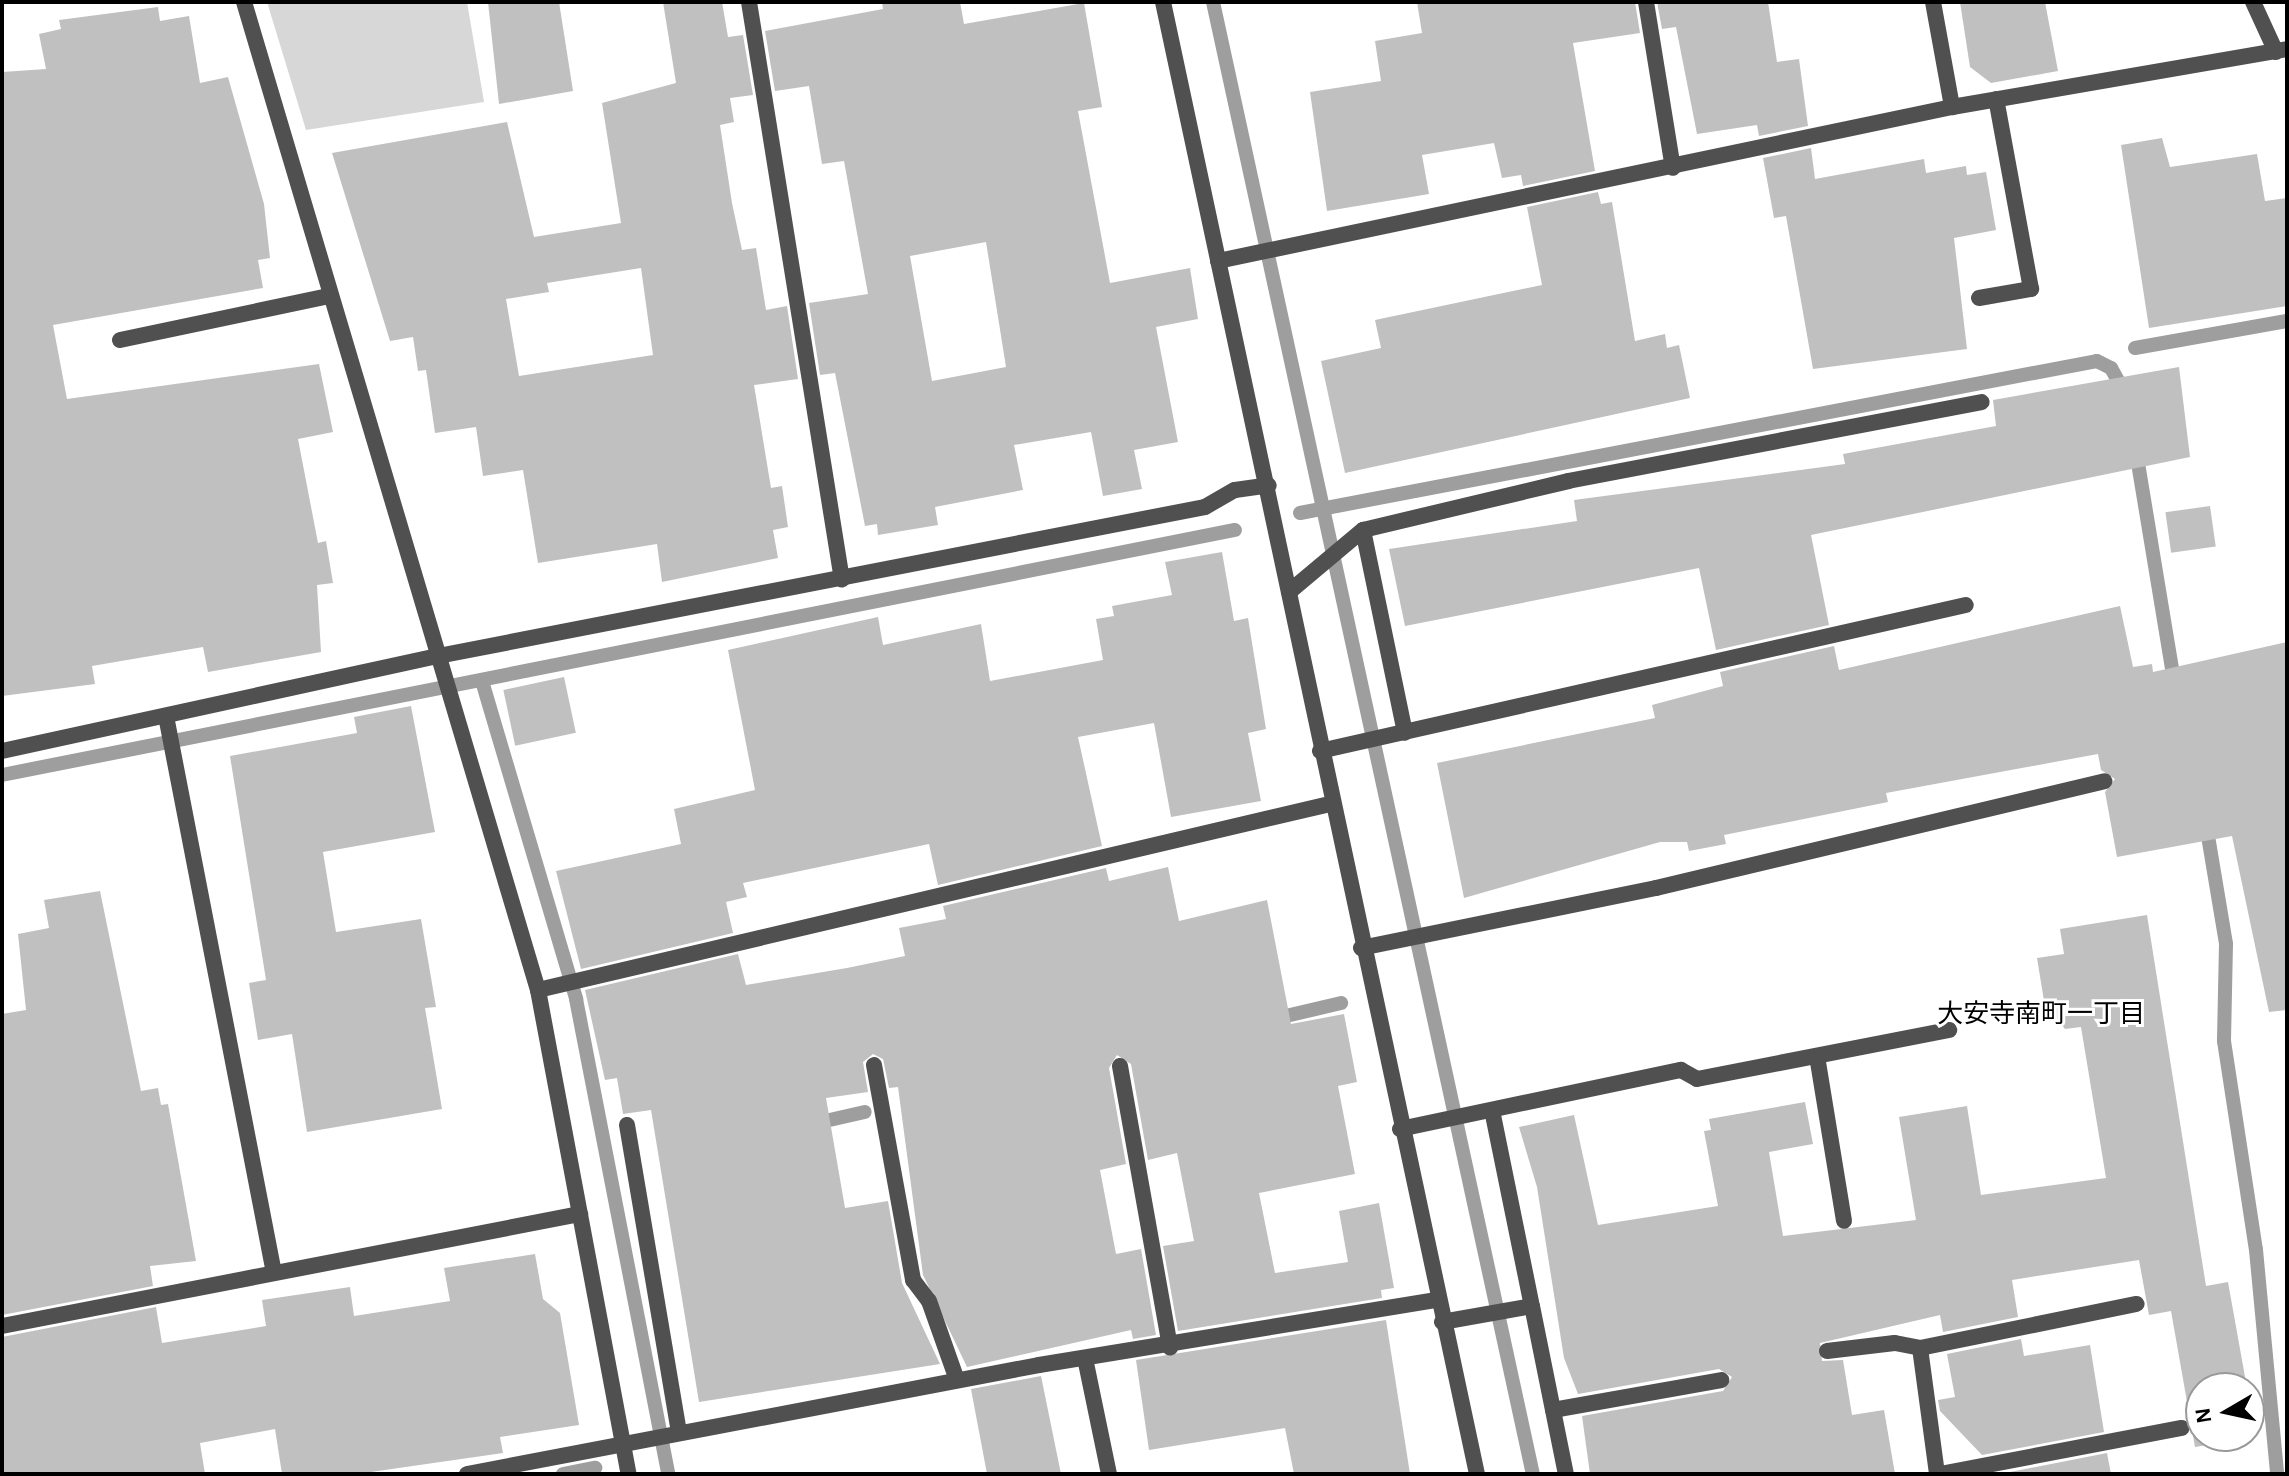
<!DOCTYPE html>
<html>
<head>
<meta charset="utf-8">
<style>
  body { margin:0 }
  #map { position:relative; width:2289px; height:1476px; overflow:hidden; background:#fff; font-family:"Alegreya Sans","Noto Sans JP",sans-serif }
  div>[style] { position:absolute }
  .green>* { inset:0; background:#d7d7d7 }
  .stream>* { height:14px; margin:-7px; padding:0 7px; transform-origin:7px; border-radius:7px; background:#9e9e9e }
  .building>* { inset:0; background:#c0c0c0; transform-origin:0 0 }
  .street>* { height:16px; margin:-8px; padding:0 8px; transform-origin:8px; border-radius:8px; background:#505050 }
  span { translate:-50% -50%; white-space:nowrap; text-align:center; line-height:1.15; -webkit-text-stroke:6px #fff; paint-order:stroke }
  .neighbourhood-label { font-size:26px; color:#000 }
  .frame { position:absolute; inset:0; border:4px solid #000; pointer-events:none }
  .north { position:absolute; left:2185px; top:1372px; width:80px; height:80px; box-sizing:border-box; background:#fff; border:2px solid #999; border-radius:50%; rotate:261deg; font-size:22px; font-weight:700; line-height:32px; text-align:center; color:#000 }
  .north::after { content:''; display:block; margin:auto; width:28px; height:36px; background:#000; clip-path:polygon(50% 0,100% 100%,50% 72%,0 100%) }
</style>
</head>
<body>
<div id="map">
  <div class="green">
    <div style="clip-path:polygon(267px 2px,467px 2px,484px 102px,306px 130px)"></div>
  </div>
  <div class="stream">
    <div style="left:1213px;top:2px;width:1506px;rotate:77.74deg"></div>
    <div style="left:2135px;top:348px;width:154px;rotate:-10.1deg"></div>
    <div style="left:2136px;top:451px;width:239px;rotate:80.6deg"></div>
    <div style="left:1300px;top:513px;width:811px;rotate:-10.8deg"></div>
    <div style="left:2097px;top:361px;width:16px;rotate:27deg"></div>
    <div style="left:2111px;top:368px;width:31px;rotate:61deg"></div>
    <div style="left:482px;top:681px;width:332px;rotate:73.5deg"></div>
    <div style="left:576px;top:999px;width:484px;rotate:79deg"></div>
    <div style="left:2px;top:775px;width:1257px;rotate:-11.24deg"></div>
    <div style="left:2206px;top:824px;width:122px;rotate:80.5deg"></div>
    <div style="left:2226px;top:944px;width:97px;rotate:91.2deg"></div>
    <div style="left:2224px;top:1041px;width:211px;rotate:81.3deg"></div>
    <div style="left:2256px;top:1250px;width:225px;rotate:84.6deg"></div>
    <div style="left:1273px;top:1019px;width:70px;rotate:-13.2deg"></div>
    <div style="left:812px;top:1124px;width:54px;rotate:-12.8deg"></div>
    <div style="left:563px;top:1474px;width:33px;rotate:-11deg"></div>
  </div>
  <div class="building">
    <div style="clip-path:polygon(488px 2px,559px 2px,573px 91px,499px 104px)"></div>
    <div style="clip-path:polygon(evenodd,663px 2px,722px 2px,728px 37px,743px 35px,753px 95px,730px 98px,734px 122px,720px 125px,732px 203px,742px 250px,756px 248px,766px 310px,787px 306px,798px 379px,754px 385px,771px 488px,782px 486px,788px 527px,773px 530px,778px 558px,662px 582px,657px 544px,538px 563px,523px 470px,483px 476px,476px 427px,435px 433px,426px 370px,418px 371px,413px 337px,390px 341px,332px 153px,507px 122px,534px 237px,621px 223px,602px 103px,676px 83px,663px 2px,641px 268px,653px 355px,519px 376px,506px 299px,549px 292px,547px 283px,641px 268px)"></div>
    <div style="clip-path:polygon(evenodd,882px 2px,960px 2px,964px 24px,1084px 3px,1102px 107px,1078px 111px,1110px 283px,1190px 268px,1198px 319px,1156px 327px,1178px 442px,1134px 450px,1142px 489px,1103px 496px,1091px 432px,1014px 445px,1023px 490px,935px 507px,938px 525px,878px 535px,877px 524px,865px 526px,835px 373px,820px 375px,809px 303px,868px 294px,844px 161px,822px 164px,809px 86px,775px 91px,765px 31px,883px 9px,882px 2px,986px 242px,1006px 367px,932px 381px,910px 256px,986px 242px)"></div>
    <div style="clip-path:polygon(1417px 2px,1635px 2px,1640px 33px,1573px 43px,1595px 171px,1523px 186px,1521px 175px,1502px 178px,1494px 143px,1422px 155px,1429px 194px,1327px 211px,1310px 92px,1381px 81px,1375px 41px,1422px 33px)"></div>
    <div style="clip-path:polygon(1657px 2px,1768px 2px,1777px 62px,1799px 59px,1808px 126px,1759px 136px,1757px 125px,1697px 134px,1676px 27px,1662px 29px)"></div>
    <div style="clip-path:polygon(1960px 2px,2045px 2px,2058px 71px,1991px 83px,1970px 67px)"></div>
    <div style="clip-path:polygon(158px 7px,160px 21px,189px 16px,200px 83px,228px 77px,264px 204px,270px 258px,258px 260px,263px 288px,53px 325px,67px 399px,319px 364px,333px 432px,298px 439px,318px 543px,326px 541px,333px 583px,317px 585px,321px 652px,208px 672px,203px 647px,92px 666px,95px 684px,2px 696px,2px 72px,46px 69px,39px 34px,61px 29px,59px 20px)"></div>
    <div style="clip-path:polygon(2162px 138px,2170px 167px,2257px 154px,2265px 201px,2287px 198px,2287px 306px,2149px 328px,2121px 145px)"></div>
    <div style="clip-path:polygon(1811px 148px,1815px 179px,1924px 159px,1926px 173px,1966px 166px,1967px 175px,1986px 172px,1996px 230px,1954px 238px,1967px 349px,1813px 369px,1786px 216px,1774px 218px,1763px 158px)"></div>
    <div style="clip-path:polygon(1598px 192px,1601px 204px,1612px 202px,1635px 341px,1665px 334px,1667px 348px,1679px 345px,1690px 398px,1345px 473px,1321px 361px,1381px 348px,1375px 320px,1542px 285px,1527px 207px)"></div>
    <div style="clip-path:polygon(2179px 367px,2190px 457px,1811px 535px,1829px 625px,1716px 650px,1699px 568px,1405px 626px,1389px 549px,1577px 521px,1574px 500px,1845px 464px,1843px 454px,1996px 426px,1993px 400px)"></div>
    <div style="left:2210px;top:506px;width:41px;height:45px;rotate:82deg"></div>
    <div style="clip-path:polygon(1222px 552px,1234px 621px,1248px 618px,1266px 729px,1248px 733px,1261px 801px,1171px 817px,1154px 723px,1078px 737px,1102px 846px,938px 885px,929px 844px,743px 883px,747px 897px,726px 902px,733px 933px,581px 969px,556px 871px,681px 844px,674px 809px,755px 790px,728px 650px,878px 617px,883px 645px,981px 624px,990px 681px,1103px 660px,1096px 619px,1114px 616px,1112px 606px,1172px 595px,1165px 562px)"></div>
    <div style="clip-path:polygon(2120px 606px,2133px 667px,2152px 664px,2153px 672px,2287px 642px,2287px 1010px,2269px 1012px,2232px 836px,2117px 857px,2105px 792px,2115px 779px,2101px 770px,2098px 754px,1886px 793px,1888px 802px,1724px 835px,1726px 844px,1689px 851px,1687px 842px,1660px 842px,1464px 898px,1437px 763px,1655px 718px,1652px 705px,1723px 686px,1720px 672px,1834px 646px,1839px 670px)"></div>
    <div style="left:564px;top:677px;width:57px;height:62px;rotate:78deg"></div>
    <div style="clip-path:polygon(411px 706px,435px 832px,323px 852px,336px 932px,421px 919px,436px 1007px,425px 1008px,442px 1109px,307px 1132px,292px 1034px,258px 1040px,249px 983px,266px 980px,230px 756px,357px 733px,354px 717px)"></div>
    <div style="clip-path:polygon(1168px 867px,1179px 921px,1267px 900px,1291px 1024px,1344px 1014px,1357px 1082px,1338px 1086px,1355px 1174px,1259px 1193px,1275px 1273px,1348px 1262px,1339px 1211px,1379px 1203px,1394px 1288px,1381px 1290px,1382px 1298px,1178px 1331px,1163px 1246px,1194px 1241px,1177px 1153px,1148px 1160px,1131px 1064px,1117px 1055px,1109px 1068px,1126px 1164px,1100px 1170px,1116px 1254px,1141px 1249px,1156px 1335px,1133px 1339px,1131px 1330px,967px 1367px,923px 1275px,898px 1087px,889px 1088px,883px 1059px,873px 1054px,863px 1062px,868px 1092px,826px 1098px,845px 1208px,888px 1201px,902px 1283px,940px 1364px,699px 1402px,651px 1110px,623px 1114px,617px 1078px,605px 1080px,585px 990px,738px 954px,746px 985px,847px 968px,905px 956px,899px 928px,946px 919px,943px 906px,1106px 868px,1109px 881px)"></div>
    <div style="clip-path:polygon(100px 891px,141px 1091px,158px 1088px,161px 1105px,168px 1104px,196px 1261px,150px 1266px,153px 1286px,2px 1315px,2px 1014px,26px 1010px,18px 934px,49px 928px,44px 900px)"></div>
    <div style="clip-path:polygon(2147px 915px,2206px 1286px,2228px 1282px,2247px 1388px,2201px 1388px,2201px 1436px,2249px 1436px,2249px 1397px,2256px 1437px,2195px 1447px,2171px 1311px,2149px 1315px,2139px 1260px,2012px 1280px,2018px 1317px,1943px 1332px,1940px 1315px,1820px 1343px,1822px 1361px,1843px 1360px,1852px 1415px,1884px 1410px,1895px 1474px,1590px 1474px,1582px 1416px,1723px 1391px,1732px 1377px,1719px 1369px,1578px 1394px,1564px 1358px,1537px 1187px,1519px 1127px,1574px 1115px,1598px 1225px,1718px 1206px,1704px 1131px,1711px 1130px,1709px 1119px,1805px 1102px,1813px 1144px,1769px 1152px,1783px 1236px,1916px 1220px,1899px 1117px,1967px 1106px,1981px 1195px,2106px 1178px,2081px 1027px,2065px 1029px,2044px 1001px,2037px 958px,2064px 954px,2060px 929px)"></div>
    <div style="clip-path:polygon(535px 1254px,543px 1299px,560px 1313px,579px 1425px,500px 1437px,503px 1453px,357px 1474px,282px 1474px,275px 1429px,200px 1443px,205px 1474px,2px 1474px,2px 1337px,156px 1307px,162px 1343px,266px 1326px,262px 1300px,350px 1287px,354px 1316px,450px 1301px,444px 1268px)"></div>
    <div style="clip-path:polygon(1386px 1320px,1410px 1474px,1294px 1474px,1285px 1428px,1149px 1450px,1136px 1360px)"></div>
    <div style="clip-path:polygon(2021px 1339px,2024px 1356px,2090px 1345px,2104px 1432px,1982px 1455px,1940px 1411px,1938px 1400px,1955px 1397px,1947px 1354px)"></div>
    <div style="clip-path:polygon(1041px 1376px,1061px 1474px,987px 1474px,971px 1389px)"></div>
    <div style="clip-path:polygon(2107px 1453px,2111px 1474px,2000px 1474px)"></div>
  </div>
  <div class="street">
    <div style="left:244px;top:2px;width:1031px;rotate:73.43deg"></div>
    <div style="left:538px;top:990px;width:492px;rotate:79.4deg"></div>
    <div style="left:749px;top:2px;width:585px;rotate:80.86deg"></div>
    <div style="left:1163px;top:2px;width:1505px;rotate:77.96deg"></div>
    <div style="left:1646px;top:2px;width:168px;rotate:80.8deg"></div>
    <div style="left:1933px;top:2px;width:107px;rotate:79.7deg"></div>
    <div style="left:2253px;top:2px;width:55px;rotate:65.3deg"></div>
    <div style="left:1218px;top:261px;width:750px;rotate:-11.85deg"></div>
    <div style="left:1952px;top:107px;width:340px;rotate:-9.8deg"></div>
    <div style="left:1979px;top:298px;width:53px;rotate:-9.8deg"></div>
    <div style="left:2031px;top:289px;width:193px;rotate:-100.4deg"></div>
    <div style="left:120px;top:340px;width:214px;rotate:-11.9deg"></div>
    <div style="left:1363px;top:530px;width:207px;rotate:78.3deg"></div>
    <div style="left:1289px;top:592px;width:97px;rotate:-40deg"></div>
    <div style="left:1363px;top:530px;width:211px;rotate:-13.4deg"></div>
    <div style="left:1568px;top:481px;width:421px;rotate:-10.8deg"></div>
    <div style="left:166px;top:716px;width:567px;rotate:79.03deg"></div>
    <div style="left:2px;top:751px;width:441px;rotate:-12.3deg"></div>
    <div style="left:433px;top:657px;width:786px;rotate:-11deg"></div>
    <div style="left:1205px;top:507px;width:34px;rotate:-30deg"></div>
    <div style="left:1235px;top:490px;width:34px;rotate:-8deg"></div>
    <div style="left:1320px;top:751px;width:662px;rotate:-12.74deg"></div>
    <div style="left:1361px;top:948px;width:301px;rotate:-11.5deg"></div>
    <div style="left:1656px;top:888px;width:461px;rotate:-13.4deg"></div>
    <div style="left:538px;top:990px;width:814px;rotate:-13.22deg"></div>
    <div style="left:1817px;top:1056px;width:167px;rotate:80.7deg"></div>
    <div style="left:874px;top:1065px;width:219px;rotate:79.7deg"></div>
    <div style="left:913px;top:1280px;width:26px;rotate:53deg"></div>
    <div style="left:929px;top:1301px;width:84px;rotate:70.5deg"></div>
    <div style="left:1120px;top:1066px;width:286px;rotate:79.9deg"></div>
    <div style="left:1492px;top:1110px;width:200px;rotate:78.5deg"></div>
    <div style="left:627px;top:1125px;width:312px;rotate:80.4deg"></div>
    <div style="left:1400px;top:1129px;width:287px;rotate:-11.9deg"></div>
    <div style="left:1681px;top:1070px;width:18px;rotate:29deg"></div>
    <div style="left:1697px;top:1079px;width:257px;rotate:-11deg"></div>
    <div style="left:1442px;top:1322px;width:91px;rotate:-10.1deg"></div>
    <div style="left:1532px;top:1306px;width:171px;rotate:78.6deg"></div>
    <div style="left:2px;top:1326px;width:589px;rotate:-10.97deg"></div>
    <div style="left:1920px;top:1348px;width:127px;rotate:82.3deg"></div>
    <div style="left:1827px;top:1351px;width:68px;rotate:-6.7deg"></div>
    <div style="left:1895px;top:1343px;width:25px;rotate:11deg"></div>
    <div style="left:1920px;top:1348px;width:221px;rotate:-11.5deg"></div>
    <div style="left:1086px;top:1363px;width:113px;rotate:78.3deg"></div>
    <div style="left:1553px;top:1410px;width:171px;rotate:-10.1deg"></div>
    <div style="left:467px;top:1474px;width:582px;rotate:-10.79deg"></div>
    <div style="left:1039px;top:1365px;width:403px;rotate:-9.3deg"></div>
    <div style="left:1940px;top:1474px;width:246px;rotate:-10.8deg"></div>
  </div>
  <div class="neighbourhood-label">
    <span style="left:2041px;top:1015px">大安寺南町一丁目</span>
  </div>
  <div class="frame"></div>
  <div class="north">N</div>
</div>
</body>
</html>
